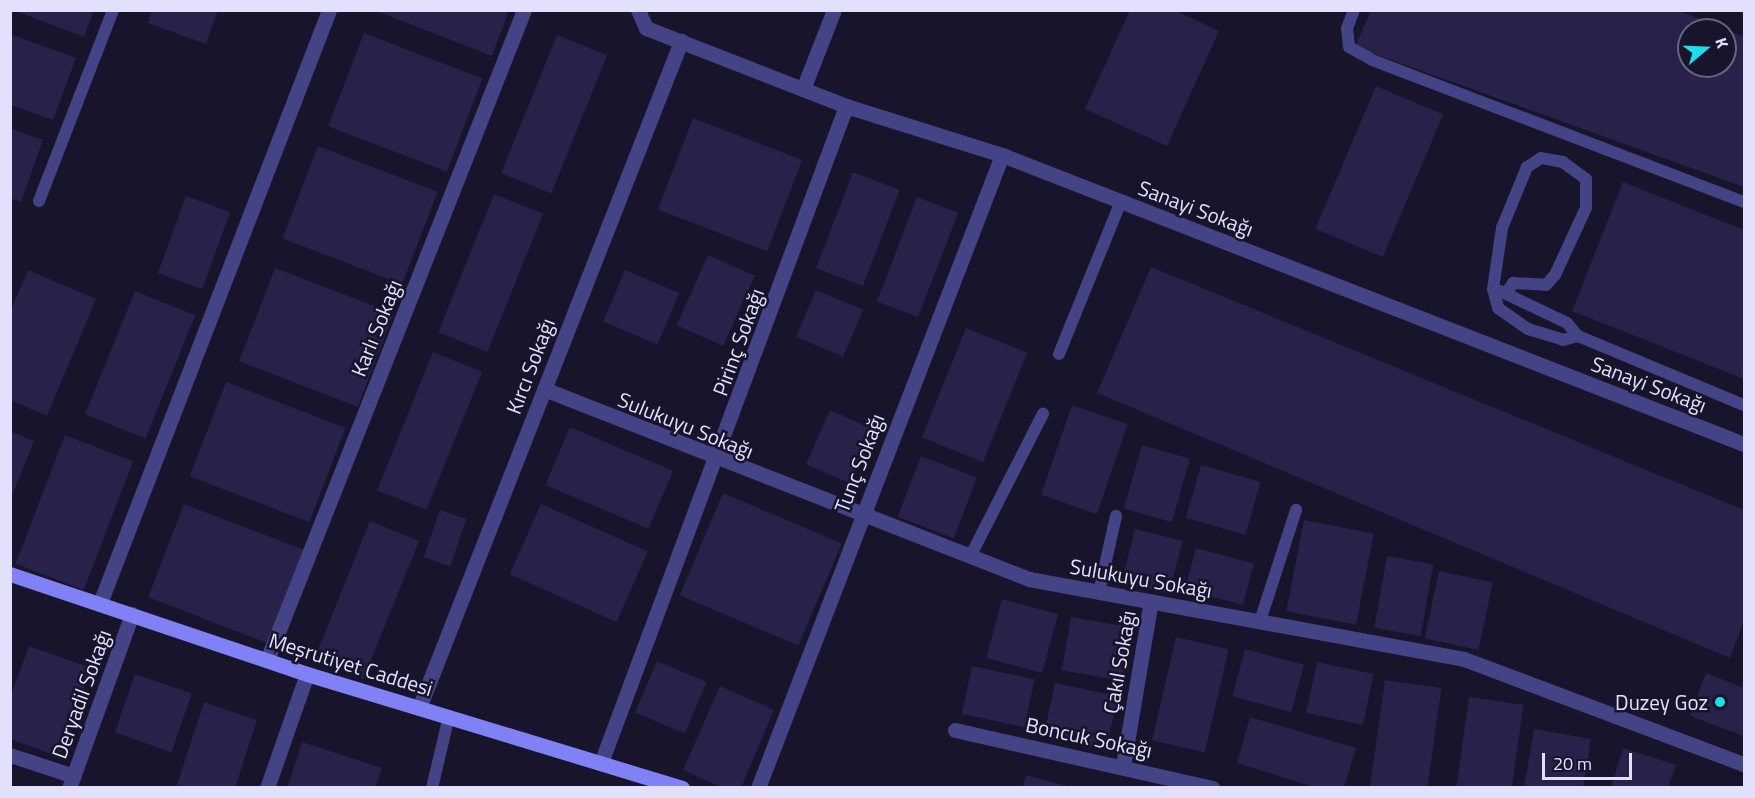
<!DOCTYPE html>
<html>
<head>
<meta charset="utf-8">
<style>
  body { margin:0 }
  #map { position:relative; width:1755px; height:798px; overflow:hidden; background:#17142b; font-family:"Titillium Web",sans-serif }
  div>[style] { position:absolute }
  .building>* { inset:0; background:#28214a; transform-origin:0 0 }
  .lane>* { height:12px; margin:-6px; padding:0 6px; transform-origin:6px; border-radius:6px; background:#434385 }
  .street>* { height:15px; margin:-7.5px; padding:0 7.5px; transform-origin:7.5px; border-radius:7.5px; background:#434385 }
  .secondary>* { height:15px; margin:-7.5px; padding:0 7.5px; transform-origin:7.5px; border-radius:7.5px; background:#7f81f4 }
  .dots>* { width:16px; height:16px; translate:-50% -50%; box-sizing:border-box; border:3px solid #17142b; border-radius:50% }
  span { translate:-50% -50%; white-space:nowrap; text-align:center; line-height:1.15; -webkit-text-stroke:5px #17142b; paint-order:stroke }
  .street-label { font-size:21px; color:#e2e0fc }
  .poi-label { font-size:21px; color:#e2e0fc }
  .right { translate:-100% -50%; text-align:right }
  .frame { position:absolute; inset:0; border:12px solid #e2e0fc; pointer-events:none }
  .north { position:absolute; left:1677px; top:18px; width:60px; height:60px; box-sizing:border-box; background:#17142b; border:2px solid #68667f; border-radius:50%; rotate:71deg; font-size:16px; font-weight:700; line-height:24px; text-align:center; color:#e2e0fc }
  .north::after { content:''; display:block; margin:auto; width:21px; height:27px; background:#1ddfec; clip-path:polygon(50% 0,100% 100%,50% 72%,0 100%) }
  .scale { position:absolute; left:1542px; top:753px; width:90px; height:27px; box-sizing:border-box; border:3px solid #e2e0fc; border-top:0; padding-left:8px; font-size:18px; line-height:21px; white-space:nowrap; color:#e2e0fc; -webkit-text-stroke:4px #17142b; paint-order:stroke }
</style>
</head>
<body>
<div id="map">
  <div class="building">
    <div style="clip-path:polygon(13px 10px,94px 10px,84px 37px)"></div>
    <div style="clip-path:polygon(152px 10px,218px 10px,206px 44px,148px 23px)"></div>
    <div style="clip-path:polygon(374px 10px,509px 10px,492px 56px)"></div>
    <div style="clip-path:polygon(1130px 10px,1174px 10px,1219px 31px,1167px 146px,1085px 109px)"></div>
    <div style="clip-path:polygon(evenodd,1371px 10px,1677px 10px,1744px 37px,1744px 187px,1355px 47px,1371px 10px,1689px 30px,1725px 30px,1725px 66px,1689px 66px,1689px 30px)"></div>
    <div style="left:364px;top:33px;width:127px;height:100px;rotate:21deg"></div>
    <div style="clip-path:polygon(10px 34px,76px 58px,53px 120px,10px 105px)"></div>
    <div style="left:557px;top:35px;width:54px;height:149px;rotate:22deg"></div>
    <div style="left:1376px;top:86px;width:73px;height:155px;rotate:23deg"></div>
    <div style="left:693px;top:118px;width:117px;height:98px;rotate:21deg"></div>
    <div style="clip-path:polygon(10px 128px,43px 140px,21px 202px,10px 198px)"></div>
    <div style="left:318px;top:146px;width:128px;height:99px;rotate:21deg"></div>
    <div style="left:853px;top:172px;width:50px;height:103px;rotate:21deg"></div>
    <div style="clip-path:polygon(1623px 182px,1744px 230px,1744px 379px,1572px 311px)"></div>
    <div style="left:494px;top:194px;width:53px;height:149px;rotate:22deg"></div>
    <div style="left:186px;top:196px;width:47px;height:82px;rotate:20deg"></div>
    <div style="left:917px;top:197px;width:44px;height:112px;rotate:21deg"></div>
    <div style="left:708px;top:255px;width:51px;height:77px;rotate:24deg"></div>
    <div style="clip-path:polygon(1151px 267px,1744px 510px,1744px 621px,1730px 658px,1097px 393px)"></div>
    <div style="left:275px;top:268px;width:127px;height:100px;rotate:21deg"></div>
    <div style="clip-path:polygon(28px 270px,96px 299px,47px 416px,10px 400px,10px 312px)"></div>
    <div style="left:625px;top:270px;width:59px;height:56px;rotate:23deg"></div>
    <div style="left:816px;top:290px;width:51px;height:51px;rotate:23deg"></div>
    <div style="left:135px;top:291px;width:65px;height:133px;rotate:22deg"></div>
    <div style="left:966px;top:328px;width:66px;height:118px;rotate:22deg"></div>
    <div style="left:433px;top:352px;width:53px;height:149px;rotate:22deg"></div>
    <div style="left:226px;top:382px;width:128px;height:101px;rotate:21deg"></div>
    <div style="left:1072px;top:405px;width:59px;height:95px;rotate:19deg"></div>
    <div style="left:830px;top:410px;width:47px;height:59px;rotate:24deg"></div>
    <div style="left:570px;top:427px;width:112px;height:63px;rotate:23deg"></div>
    <div style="clip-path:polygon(10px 431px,34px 441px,11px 498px,10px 498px)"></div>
    <div style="left:65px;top:435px;width:73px;height:138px;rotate:21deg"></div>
    <div style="left:1142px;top:445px;width:50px;height:66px;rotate:16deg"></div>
    <div style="left:921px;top:456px;width:60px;height:65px;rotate:21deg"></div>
    <div style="left:1201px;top:465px;width:62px;height:55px;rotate:16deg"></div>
    <div style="left:723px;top:493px;width:129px;height:111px;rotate:23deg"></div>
    <div style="left:184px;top:504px;width:128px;height:100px;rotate:21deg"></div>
    <div style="left:541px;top:504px;width:117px;height:77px;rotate:24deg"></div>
    <div style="left:440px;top:510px;width:28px;height:50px;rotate:19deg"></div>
    <div style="left:1304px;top:520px;width:71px;height:93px;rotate:11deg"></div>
    <div style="left:370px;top:521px;width:53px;height:149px;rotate:22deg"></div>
    <div style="left:1135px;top:529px;width:49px;height:55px;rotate:14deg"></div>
    <div style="left:1196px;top:548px;width:60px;height:43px;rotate:15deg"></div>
    <div style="left:1387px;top:556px;width:47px;height:73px;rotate:10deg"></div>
    <div style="left:1439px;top:571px;width:55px;height:69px;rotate:12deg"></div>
    <div style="left:1002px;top:599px;width:58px;height:61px;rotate:15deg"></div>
    <div style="left:1071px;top:617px;width:62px;height:54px;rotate:10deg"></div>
    <div style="left:1176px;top:637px;width:54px;height:106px;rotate:13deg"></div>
    <div style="clip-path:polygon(29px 646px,91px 668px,59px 757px,10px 739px,10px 698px)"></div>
    <div style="left:1245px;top:649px;width:61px;height:49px;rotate:15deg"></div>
    <div style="left:657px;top:661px;width:54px;height:56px;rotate:23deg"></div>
    <div style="left:1317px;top:662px;width:58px;height:52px;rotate:12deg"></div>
    <div style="left:972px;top:666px;width:64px;height:49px;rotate:12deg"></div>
    <div style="clip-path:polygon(1706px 673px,1744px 688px,1744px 736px,1690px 716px)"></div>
    <div style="left:135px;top:674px;width:60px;height:62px;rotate:19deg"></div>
    <div style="left:1385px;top:680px;width:57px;height:109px;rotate:8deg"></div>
    <div style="left:1055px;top:683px;width:64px;height:55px;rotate:12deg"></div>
    <div style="clip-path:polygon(720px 686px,774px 710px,741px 788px,723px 788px,683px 770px)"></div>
    <div style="left:1469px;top:697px;width:55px;height:92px;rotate:8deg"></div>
    <div style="clip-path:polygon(204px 702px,257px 720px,235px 788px,176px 788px)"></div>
    <div style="clip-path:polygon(1250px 717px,1356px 748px,1344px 788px,1317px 788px,1237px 763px)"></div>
    <div style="clip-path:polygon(1534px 729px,1591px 739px,1583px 788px,1524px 788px)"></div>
    <div style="clip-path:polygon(302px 742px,382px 768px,375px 788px,287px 788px)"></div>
    <div style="clip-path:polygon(1623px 748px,1676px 765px,1668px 788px,1611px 788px)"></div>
    <div style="clip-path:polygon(1026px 775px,1071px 787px,1071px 788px,1023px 788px)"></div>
  </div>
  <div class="lane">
    <div style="left:1354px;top:10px;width:19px;rotate:111deg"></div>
    <div style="left:1347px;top:28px;width:19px;rotate:84deg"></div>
    <div style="left:1349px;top:47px;width:26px;rotate:29deg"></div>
    <div style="left:1372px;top:60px;width:398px;rotate:20.9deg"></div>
    <div style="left:39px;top:201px;width:205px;rotate:-68.8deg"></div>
    <div style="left:1500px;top:291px;width:74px;rotate:25.5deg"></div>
    <div style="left:1567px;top:323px;width:17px;rotate:50deg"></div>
    <div style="left:1578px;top:336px;width:180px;rotate:22.6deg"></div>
    <div style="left:1507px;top:292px;width:11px;rotate:-56deg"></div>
    <div style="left:1513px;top:283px;width:33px;rotate:3deg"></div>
    <div style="left:1546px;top:285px;width:13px;rotate:-48deg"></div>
    <div style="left:1555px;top:275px;width:74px;rotate:-65.2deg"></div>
    <div style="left:1586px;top:208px;width:29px;rotate:-90deg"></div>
    <div style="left:1586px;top:179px;width:29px;rotate:-144deg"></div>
    <div style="left:1563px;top:162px;width:22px;rotate:-170deg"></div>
    <div style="left:1541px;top:158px;width:17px;rotate:147deg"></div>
    <div style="left:1527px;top:167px;width:66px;rotate:112.3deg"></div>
    <div style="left:1502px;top:228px;width:62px;rotate:98.4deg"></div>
    <div style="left:1493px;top:289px;width:20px;rotate:75deg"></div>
    <div style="left:1498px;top:308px;width:37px;rotate:35deg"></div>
    <div style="left:1528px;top:329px;width:37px;rotate:17deg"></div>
    <div style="left:1563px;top:340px;width:16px;rotate:-15deg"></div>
    <div style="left:1059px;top:354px;width:165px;rotate:-67.9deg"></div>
    <div style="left:970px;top:557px;width:161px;rotate:-63deg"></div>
    <div style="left:1099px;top:592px;width:78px;rotate:-77.4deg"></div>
    <div style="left:1260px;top:621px;width:117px;rotate:-72deg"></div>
    <div style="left:432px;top:788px;width:74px;rotate:-76.7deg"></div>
  </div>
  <div class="street">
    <div style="left:638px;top:10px;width:20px;rotate:66deg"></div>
    <div style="left:646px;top:28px;width:215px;rotate:21.3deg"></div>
    <div style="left:846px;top:106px;width:164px;rotate:17.4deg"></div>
    <div style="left:1002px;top:155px;width:796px;rotate:21.28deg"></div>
    <div style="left:803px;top:89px;width:85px;rotate:-68.6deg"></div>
    <div style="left:544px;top:389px;width:521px;rotate:21.39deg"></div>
    <div style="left:1029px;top:579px;width:442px;rotate:10.4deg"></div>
    <div style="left:1464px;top:659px;width:299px;rotate:20.6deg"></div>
    <div style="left:100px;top:603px;width:636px;rotate:-68.88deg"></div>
    <div style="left:267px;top:660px;width:699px;rotate:-68.43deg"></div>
    <div style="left:419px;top:708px;width:717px;rotate:-68.55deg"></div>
    <div style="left:955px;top:730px;width:264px;rotate:12.7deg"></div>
    <div style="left:10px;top:755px;width:67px;rotate:18.2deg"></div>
    <div style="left:602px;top:760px;width:698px;rotate:-69.54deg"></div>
    <div style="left:1123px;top:766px;width:167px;rotate:-80.4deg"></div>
    <div style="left:69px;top:788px;width:185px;rotate:-70.1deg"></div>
    <div style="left:267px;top:788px;width:121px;rotate:-70.7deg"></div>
    <div style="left:758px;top:788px;width:678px;rotate:-68.92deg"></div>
  </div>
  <div class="secondary">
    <div style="left:10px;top:574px;width:313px;rotate:18.6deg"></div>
    <div style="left:307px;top:674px;width:392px;rotate:16.9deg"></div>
  </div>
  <div class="dots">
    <div style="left:1720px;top:702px;background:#1ddfec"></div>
  </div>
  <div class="street-label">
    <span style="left:1196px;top:208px;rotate:21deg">Sanayi Sokağı</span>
    <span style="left:376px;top:328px;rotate:-68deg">Karlı Sokağı</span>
    <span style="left:738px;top:342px;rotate:-70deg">Pirinç Sokağı</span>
    <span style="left:530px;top:366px;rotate:-69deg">Kırcı Sokağı</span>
    <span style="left:1649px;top:384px;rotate:21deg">Sanayi Sokağı</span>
    <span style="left:686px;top:425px;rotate:22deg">Sulukuyu Sokağı</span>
    <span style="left:859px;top:463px;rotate:-69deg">Tunç Sokağı</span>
    <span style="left:1141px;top:578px;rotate:10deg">Sulukuyu Sokağı</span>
    <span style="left:1119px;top:662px;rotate:-80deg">Çakıl Sokağı</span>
    <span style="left:351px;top:664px;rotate:17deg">Meşrutiyet Caddesi</span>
    <span style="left:81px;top:694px;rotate:-70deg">Deryadil Sokağı</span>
    <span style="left:1089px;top:737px;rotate:12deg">Boncuk Sokağı</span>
  </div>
  <div class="poi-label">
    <span class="right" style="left:1708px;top:702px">Duzey Goz</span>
  </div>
  <div class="frame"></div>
  <div class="north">K</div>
  <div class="scale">20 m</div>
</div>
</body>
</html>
